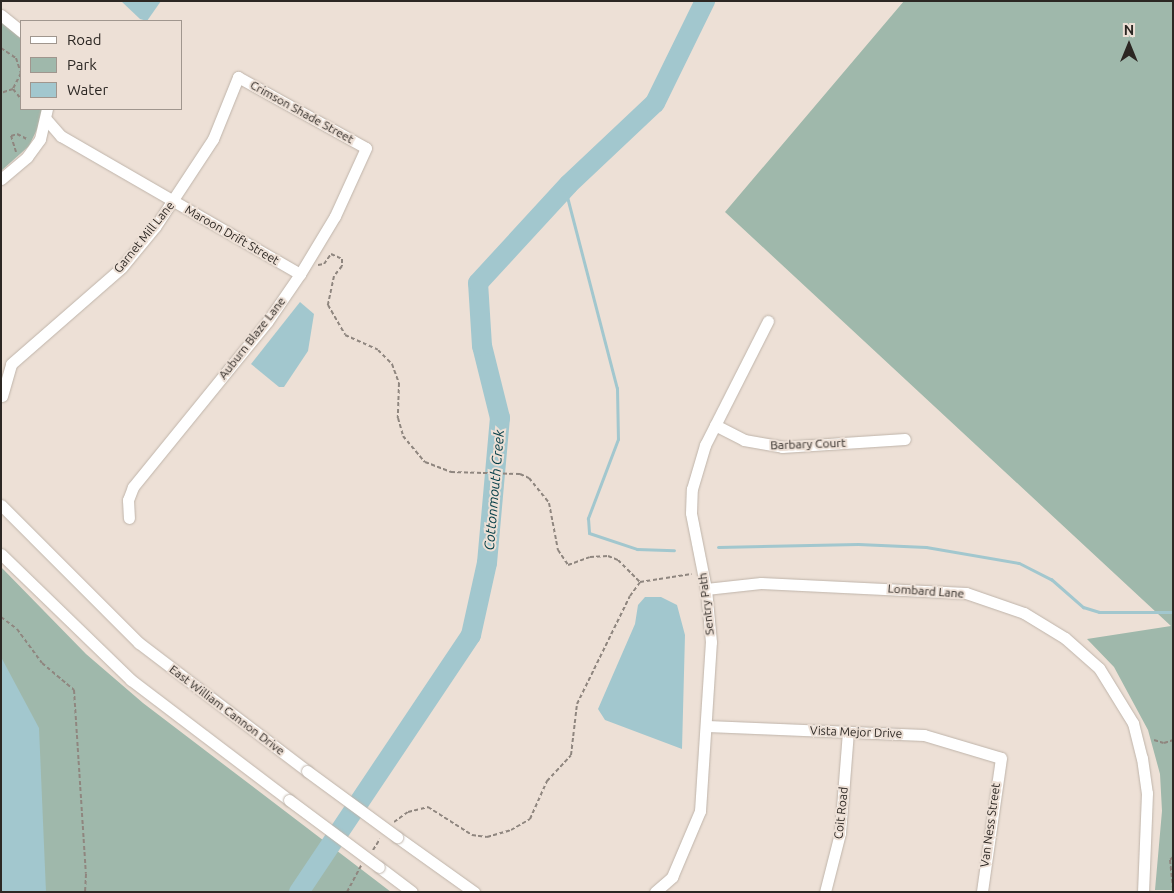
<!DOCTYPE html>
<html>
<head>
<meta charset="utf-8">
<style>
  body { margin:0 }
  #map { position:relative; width:1174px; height:893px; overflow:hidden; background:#ede0d6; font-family:Ubuntu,sans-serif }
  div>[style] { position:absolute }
  .green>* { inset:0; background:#9fb8ab }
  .water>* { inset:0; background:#a2c7ce }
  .stream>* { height:3px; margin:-1.5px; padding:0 1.5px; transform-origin:1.5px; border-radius:1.5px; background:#a2c7ce }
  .river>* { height:20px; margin:-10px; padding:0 10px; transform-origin:10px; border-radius:10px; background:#a2c7ce }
  .path>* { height:2px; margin-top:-1px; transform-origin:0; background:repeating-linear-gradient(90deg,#8f867f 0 4px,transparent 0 6.5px) }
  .roads { filter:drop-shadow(0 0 1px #bfb4aa) drop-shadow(0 0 1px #bfb4aa) }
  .minor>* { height:11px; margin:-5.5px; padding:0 5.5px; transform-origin:5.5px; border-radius:5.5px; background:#fff }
  .bridges { filter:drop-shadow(0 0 1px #bfb4aa) drop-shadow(0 0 1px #bfb4aa) }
  .minor-bridge>* { height:11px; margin:-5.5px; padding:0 5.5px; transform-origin:5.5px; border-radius:5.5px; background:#fff }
  span { translate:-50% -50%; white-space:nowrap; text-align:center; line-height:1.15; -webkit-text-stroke:4px #ede0d6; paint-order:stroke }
  .street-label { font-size:12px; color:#2c2723 }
  .water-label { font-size:14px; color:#023d46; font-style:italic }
  .frame { position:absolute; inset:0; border:2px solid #2c2723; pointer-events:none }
  .legend { position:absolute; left:20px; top:20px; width:162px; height:90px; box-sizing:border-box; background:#ede0d6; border:1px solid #a0968e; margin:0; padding:6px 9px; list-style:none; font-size:15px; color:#2c2723 }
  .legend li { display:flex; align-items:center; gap:10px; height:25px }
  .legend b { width:25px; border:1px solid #a0968e }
  .north { position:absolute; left:1104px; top:20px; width:50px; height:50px; -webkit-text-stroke:4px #ede0d6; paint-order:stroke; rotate:0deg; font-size:14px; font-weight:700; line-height:20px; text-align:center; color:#2c2723 }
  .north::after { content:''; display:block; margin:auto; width:18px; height:22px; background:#2c2723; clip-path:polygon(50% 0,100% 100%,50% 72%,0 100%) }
</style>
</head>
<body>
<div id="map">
  <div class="green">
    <div style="clip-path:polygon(904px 1px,1173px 1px,1173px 890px,1155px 890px,1162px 811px,1160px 774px,1148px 730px,1114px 667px,1087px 639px,1171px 626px,725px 212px)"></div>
    <div style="clip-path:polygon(1px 20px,14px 28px,21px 40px,21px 109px,42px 109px,41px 121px,29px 146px,1px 171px)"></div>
    <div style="clip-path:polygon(1px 567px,86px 654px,143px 703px,391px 892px,1px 892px)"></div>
  </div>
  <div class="water">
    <div style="clip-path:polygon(121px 1px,161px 1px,147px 21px,140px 19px)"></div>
    <div style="clip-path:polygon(300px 302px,314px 314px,308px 351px,284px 387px,279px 387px,251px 364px)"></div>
    <div style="clip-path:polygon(645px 597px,661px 597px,677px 605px,685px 635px,682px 749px,605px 720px,598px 709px,635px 624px,638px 605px)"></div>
    <div style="clip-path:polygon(1px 657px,39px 728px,46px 892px,1px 892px)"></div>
  </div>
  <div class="stream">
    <div style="left:565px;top:189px;width:206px;rotate:75.4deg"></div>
    <div style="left:617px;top:388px;width:51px;rotate:88.9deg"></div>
    <div style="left:618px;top:439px;width:85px;rotate:110.8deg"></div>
    <div style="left:588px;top:518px;width:15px;rotate:86deg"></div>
    <div style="left:589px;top:533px;width:51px;rotate:18.4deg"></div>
    <div style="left:637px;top:549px;width:37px;rotate:2deg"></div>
    <div style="left:718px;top:547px;width:140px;rotate:-1.2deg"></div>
    <div style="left:858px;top:544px;width:68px;rotate:2.5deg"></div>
    <div style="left:926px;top:547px;width:94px;rotate:9.8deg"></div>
    <div style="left:1019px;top:563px;width:36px;rotate:27deg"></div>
    <div style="left:1051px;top:579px;width:43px;rotate:41.2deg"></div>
    <div style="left:1083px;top:607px;width:17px;rotate:17deg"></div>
    <div style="left:1099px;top:612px;width:74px"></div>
  </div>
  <div class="river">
    <div style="left:299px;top:892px;width:309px;rotate:-56.2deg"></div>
    <div style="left:471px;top:635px;width:74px;rotate:-77.5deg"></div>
    <div style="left:487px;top:563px;width:146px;rotate:-84.9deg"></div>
    <div style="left:500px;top:418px;width:74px;rotate:-104deg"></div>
    <div style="left:482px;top:346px;width:63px;rotate:-93.6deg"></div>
    <div style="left:478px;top:283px;width:134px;rotate:-47.4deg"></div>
    <div style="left:569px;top:184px;width:118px;rotate:-43.3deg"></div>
    <div style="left:655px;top:103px;width:114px;rotate:-63.9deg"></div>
  </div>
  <div class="path">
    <div style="left:1px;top:48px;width:18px;rotate:34deg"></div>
    <div style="left:16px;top:58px;width:16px;rotate:72deg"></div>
    <div style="left:21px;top:73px;width:18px;rotate:117deg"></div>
    <div style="left:13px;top:89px;width:13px;rotate:162deg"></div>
    <div style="left:13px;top:89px;width:13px;rotate:51deg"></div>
    <div style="left:16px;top:152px;width:17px;rotate:-107deg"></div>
    <div style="left:11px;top:136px;width:6px;rotate:-18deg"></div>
    <div style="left:17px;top:134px;width:11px;rotate:27deg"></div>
    <div style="left:318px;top:265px;width:6px;rotate:-9deg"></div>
    <div style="left:324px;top:264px;width:12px;rotate:-55deg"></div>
    <div style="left:331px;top:254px;width:12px;rotate:24deg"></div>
    <div style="left:342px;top:259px;width:7px;rotate:90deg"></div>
    <div style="left:342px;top:266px;width:13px;rotate:129deg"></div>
    <div style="left:334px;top:276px;width:30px;rotate:102deg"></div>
    <div style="left:328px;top:305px;width:34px;rotate:60deg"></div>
    <div style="left:345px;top:335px;width:36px;rotate:24deg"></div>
    <div style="left:378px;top:350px;width:20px;rotate:45deg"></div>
    <div style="left:392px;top:364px;width:20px;rotate:70deg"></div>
    <div style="left:399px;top:383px;width:35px;rotate:92deg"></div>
    <div style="left:398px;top:418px;width:19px;rotate:74deg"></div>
    <div style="left:403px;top:436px;width:34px;rotate:50deg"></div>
    <div style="left:425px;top:462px;width:28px;rotate:21deg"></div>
    <div style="left:451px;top:472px;width:69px;rotate:1.7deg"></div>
    <div style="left:520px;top:474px;width:10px;rotate:24deg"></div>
    <div style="left:529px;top:478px;width:32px;rotate:51deg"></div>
    <div style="left:549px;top:503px;width:48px;rotate:79.2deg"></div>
    <div style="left:558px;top:550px;width:18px;rotate:56deg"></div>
    <div style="left:568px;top:565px;width:23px;rotate:-20deg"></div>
    <div style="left:590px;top:557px;width:18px;rotate:-3deg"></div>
    <div style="left:608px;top:556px;width:11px;rotate:22deg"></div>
    <div style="left:618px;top:560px;width:31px;rotate:45deg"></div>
    <div style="left:640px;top:582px;width:52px;rotate:-8.9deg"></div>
    <div style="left:1px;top:617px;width:20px;rotate:37deg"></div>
    <div style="left:17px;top:629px;width:42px;rotate:53.7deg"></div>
    <div style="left:42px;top:663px;width:42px;rotate:40.2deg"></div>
    <div style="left:74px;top:690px;width:184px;rotate:86.3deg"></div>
    <div style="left:86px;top:874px;width:18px;rotate:93deg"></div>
    <div style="left:1154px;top:740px;width:10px;rotate:17deg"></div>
    <div style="left:1164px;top:743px;width:9px;rotate:-18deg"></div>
    <div style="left:394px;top:822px;width:17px;rotate:-36deg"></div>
    <div style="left:408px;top:812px;width:21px;rotate:-14deg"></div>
    <div style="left:428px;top:807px;width:52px;rotate:32.5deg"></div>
    <div style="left:472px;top:835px;width:15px;rotate:8deg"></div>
    <div style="left:487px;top:837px;width:25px;rotate:-16deg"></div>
    <div style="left:511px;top:830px;width:22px;rotate:-30deg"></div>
    <div style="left:530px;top:819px;width:42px;rotate:-65.9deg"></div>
    <div style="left:547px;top:781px;width:35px;rotate:-47deg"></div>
    <div style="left:571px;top:755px;width:51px;rotate:-83.3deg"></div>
    <div style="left:577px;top:704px;width:120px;rotate:-63.9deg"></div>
    <div style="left:630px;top:596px;width:17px;rotate:-54deg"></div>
    <div style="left:373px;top:850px;width:13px;rotate:-58deg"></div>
    <div style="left:1173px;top:857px;width:4px;rotate:135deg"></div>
    <div style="left:1170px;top:860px;width:30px;rotate:84deg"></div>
    <div style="left:347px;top:892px;width:30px;rotate:-62deg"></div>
  </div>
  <div class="roads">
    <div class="minor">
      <div style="left:1px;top:15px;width:26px;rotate:39deg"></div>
      <div style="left:46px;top:119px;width:23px;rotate:49deg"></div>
      <div style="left:61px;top:136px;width:276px;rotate:30deg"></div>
      <div style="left:1px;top:179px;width:34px;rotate:-40deg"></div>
      <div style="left:27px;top:157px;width:22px;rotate:-54deg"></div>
      <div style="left:40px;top:139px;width:31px;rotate:-77deg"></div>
      <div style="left:2px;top:396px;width:33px;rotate:-74deg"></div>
      <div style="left:11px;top:364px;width:147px;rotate:-41.1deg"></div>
      <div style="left:122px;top:267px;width:52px;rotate:-50.5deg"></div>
      <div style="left:155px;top:227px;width:105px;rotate:-56.6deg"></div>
      <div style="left:213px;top:139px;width:67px;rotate:-68deg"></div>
      <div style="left:238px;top:77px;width:146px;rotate:29deg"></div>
      <div style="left:366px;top:148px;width:75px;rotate:114.5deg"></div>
      <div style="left:335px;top:216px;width:68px;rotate:121.1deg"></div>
      <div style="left:300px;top:274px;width:58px;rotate:124.5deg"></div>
      <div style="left:267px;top:322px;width:213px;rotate:129.1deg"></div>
      <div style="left:133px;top:487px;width:14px;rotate:111deg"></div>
      <div style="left:128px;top:500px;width:18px;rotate:87deg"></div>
      <div style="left:715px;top:425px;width:33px;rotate:27deg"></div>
      <div style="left:744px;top:440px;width:39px;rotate:10deg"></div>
      <div style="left:782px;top:447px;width:123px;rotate:-3.7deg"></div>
      <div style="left:1px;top:505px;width:195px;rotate:45deg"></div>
      <div style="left:139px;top:643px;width:211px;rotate:37.3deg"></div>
      <div style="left:1px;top:554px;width:181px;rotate:44.1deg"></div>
      <div style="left:131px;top:680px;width:198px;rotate:37.2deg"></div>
      <div style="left:706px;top:589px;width:55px;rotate:-6.2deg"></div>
      <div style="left:761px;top:583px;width:205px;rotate:2.8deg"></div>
      <div style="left:966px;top:593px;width:61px;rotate:19deg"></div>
      <div style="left:1024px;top:613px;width:48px;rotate:31.4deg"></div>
      <div style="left:1065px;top:638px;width:45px;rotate:41.4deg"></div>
      <div style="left:1099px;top:668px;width:65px;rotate:58.3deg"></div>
      <div style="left:1133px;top:723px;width:36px;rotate:76deg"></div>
      <div style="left:1142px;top:758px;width:35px;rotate:82deg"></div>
      <div style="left:1147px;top:793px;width:99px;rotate:92.3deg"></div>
      <div style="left:707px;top:726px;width:217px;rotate:2.4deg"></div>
      <div style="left:924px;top:735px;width:80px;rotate:16.6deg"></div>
      <div style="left:1001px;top:758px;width:135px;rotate:98.1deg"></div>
      <div style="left:397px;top:837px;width:95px;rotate:35.5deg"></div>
      <div style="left:379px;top:867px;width:41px;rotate:37.1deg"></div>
      <div style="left:655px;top:892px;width:23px;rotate:-41deg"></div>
      <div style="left:672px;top:877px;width:72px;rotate:-67deg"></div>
      <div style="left:700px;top:811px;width:169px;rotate:-86.3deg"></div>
      <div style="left:711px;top:642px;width:53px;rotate:-95.4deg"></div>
      <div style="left:706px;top:589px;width:77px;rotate:-101.2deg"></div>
      <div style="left:691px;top:513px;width:24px;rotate:-88deg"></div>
      <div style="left:692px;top:489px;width:46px;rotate:-73.5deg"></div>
      <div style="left:705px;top:445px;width:139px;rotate:-63.1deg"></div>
      <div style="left:825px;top:892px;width:61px;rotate:-75.7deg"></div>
      <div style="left:840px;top:833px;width:101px;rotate:-85.5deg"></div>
    </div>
  </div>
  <div class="bridges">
    <div class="minor-bridge">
      <div style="left:307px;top:771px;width:112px;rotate:36.3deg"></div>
      <div style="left:289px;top:800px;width:112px;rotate:36.7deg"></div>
    </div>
  </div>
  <div class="street-label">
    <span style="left:302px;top:112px;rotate:29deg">Crimson Shade Street</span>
    <span style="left:232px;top:235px;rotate:30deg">Maroon Drift Street</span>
    <span style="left:144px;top:237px;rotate:-51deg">Garnet Mill Lane</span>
    <span style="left:252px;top:338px;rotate:-52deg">Auburn Blaze Lane</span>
    <span style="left:808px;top:444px;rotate:-2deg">Barbary Court</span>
    <span style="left:926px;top:591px;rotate:4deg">Lombard Lane</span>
    <span style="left:706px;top:604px;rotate:-97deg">Sentry Path</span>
    <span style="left:227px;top:710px;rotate:37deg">East William Cannon Drive</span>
    <span style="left:856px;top:732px;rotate:2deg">Vista Mejor Drive</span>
    <span style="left:841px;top:813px;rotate:-84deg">Coit Road</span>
    <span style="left:990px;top:825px;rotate:-82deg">Van Ness Street</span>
  </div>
  <div class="water-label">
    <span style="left:494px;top:490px;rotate:-85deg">Cottonmouth Creek</span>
  </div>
  <div class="frame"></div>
  <ul class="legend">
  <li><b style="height:6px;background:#fff"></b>Road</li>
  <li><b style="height:14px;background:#9fb8ab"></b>Park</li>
  <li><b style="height:14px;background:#a2c7ce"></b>Water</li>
  </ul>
  <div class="north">N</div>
</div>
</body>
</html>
